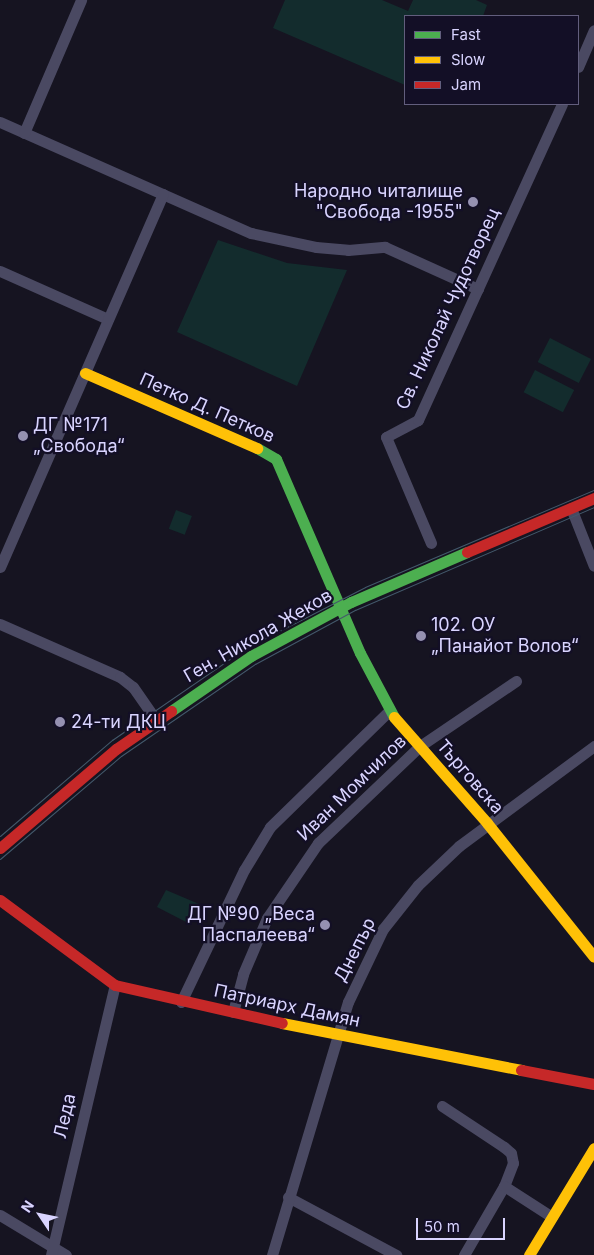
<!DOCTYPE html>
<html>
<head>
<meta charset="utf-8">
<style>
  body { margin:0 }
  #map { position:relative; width:594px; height:1255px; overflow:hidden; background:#161421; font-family:Inter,sans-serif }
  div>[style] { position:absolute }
  .green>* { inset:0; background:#132c2d; transform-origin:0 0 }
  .street>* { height:11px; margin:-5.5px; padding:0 5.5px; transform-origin:5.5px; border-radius:5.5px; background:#4a4962 }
  .fast>* { height:11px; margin:-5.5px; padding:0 5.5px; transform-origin:5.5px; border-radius:5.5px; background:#4caf50 }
  .slow>* { height:11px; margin:-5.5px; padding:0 5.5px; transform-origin:5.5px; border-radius:5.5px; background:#ffc107 }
  .jam>* { height:11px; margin:-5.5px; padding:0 5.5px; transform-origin:5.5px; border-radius:5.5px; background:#c62828 }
  .tram>* { height:1px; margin:-0.5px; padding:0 0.5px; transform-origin:0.5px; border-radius:0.5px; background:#43596b }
  .dots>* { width:14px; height:14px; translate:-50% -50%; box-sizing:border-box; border:2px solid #130f26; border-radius:50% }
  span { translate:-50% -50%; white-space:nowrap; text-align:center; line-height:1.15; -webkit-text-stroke:4.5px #130f26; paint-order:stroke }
  .poi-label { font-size:18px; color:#d9d4ff }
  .right { translate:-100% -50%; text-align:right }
  .left { translate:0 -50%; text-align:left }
  .street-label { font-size:18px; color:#d9d4ff }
  .legend { position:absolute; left:404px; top:15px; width:175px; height:90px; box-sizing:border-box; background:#130f26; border:1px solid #625e7d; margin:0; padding:6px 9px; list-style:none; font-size:15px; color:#d9d4ff }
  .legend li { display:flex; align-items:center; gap:10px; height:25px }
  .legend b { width:25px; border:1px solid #625e7d }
  .north { position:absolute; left:15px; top:1190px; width:50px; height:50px; -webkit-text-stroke:4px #130f26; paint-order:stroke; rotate:304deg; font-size:14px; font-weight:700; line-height:20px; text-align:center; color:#d9d4ff }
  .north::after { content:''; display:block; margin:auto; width:18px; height:22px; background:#d9d4ff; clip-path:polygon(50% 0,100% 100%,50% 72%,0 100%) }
  .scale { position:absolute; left:416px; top:1218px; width:89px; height:22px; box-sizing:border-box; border:2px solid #d9d4ff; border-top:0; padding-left:6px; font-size:15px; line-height:18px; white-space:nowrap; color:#d9d4ff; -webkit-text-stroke:4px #130f26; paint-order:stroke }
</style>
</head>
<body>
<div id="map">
  <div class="green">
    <div style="clip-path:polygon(285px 0,382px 0,408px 11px,413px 0,476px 0,487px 5px,483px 16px,405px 16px,405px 85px,273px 28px)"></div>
    <div style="clip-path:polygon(218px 240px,287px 263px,347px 270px,297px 386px,177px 332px)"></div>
    <div style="left:550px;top:338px;width:46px;height:27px;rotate:27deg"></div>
    <div style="left:535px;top:370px;width:44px;height:25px;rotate:27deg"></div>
    <div style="left:176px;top:510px;width:17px;height:20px;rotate:21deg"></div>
    <div style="clip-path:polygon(166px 890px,199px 904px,188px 923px,157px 907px)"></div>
  </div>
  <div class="street">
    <div style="left:578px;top:67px;width:40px;rotate:-66.6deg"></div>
    <div style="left:0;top:122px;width:274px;rotate:23.9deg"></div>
    <div style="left:251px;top:233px;width:66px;rotate:12.2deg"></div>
    <div style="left:316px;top:247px;width:32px;rotate:5deg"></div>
    <div style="left:348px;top:250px;width:37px;rotate:-5deg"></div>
    <div style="left:385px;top:247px;width:102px;rotate:24.3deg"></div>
    <div style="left:24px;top:133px;width:145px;rotate:-66.8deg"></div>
    <div style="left:0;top:271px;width:118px;rotate:24deg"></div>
    <div style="left:571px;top:508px;width:62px;rotate:68.4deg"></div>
    <div style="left:431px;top:543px;width:115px;rotate:-113deg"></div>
    <div style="left:386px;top:437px;width:36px;rotate:-28deg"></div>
    <div style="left:418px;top:420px;width:347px;rotate:-65.5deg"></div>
    <div style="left:0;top:567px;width:407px;rotate:-66.4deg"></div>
    <div style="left:0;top:624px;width:131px;rotate:23.8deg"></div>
    <div style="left:120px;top:677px;width:16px;rotate:38deg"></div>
    <div style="left:133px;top:687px;width:40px;rotate:55.1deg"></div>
    <div style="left:181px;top:1002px;width:146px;rotate:-64.5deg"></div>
    <div style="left:244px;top:870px;width:50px;rotate:-58.8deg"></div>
    <div style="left:270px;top:827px;width:166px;rotate:-44.3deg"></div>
    <div style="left:233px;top:1012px;width:39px;rotate:-75deg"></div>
    <div style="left:243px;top:974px;width:61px;rotate:-66.8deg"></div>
    <div style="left:267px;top:918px;width:91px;rotate:-55.8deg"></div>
    <div style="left:318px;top:843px;width:141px;rotate:-43.6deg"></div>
    <div style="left:420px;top:746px;width:116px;rotate:-34.1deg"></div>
    <div style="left:442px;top:1106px;width:74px;rotate:33.5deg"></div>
    <div style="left:504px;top:1147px;width:9px;rotate:41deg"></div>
    <div style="left:511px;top:1153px;width:10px;rotate:79deg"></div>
    <div style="left:513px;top:1163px;width:25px;rotate:111deg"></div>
    <div style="left:504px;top:1186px;width:80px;rotate:120.1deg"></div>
    <div style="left:504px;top:1186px;width:57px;rotate:32.9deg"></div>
    <div style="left:288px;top:1197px;width:123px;rotate:28.2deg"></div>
    <div style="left:0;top:1215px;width:77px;rotate:31.2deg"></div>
    <div style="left:51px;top:1255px;width:277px;rotate:-76.7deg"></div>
    <div style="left:272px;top:1255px;width:264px;rotate:-73.3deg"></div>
    <div style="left:348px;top:1002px;width:81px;rotate:-64.4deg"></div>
    <div style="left:383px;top:929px;width:56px;rotate:-51.5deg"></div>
    <div style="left:418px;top:885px;width:57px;rotate:-43.6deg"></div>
    <div style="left:459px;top:846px;width:168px;rotate:-36.5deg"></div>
  </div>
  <div class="fast">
    <div style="left:257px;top:448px;width:22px;rotate:30deg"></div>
    <div style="left:276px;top:459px;width:211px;rotate:66.6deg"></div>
    <div style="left:360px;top:653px;width:72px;rotate:62deg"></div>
    <div style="left:171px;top:711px;width:97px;rotate:-34.5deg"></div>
    <div style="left:251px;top:656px;width:114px;rotate:-28.4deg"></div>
    <div style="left:351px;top:602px;width:126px;rotate:-23.3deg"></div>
  </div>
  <div class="slow">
    <div style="left:85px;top:373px;width:188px;rotate:23.6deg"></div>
    <div style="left:394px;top:717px;width:141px;rotate:48.7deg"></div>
    <div style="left:487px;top:823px;width:171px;rotate:51.4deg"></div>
    <div style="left:282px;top:1023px;width:244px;rotate:11.1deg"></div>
    <div style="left:529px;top:1255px;width:125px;rotate:-58.7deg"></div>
  </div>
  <div class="jam">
    <div style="left:467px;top:552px;width:138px;rotate:-23deg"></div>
    <div style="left:0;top:848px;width:153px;rotate:-40.5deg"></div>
    <div style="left:116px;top:749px;width:67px;rotate:-34.6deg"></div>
    <div style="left:0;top:900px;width:143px;rotate:36.5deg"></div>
    <div style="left:115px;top:985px;width:171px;rotate:12.8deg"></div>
    <div style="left:521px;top:1070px;width:74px;rotate:10.9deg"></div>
  </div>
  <div class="tram">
    <div style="left:0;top:836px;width:148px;rotate:-40.6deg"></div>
    <div style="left:112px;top:740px;width:163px;rotate:-34.5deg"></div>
    <div style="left:246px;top:648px;width:134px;rotate:-27.1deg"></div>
    <div style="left:365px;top:587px;width:249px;rotate:-23deg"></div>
    <div style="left:0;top:859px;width:159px;rotate:-40.4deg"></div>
    <div style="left:121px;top:756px;width:163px;rotate:-34.5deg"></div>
    <div style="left:255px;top:664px;width:114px;rotate:-28.4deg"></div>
    <div style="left:355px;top:610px;width:260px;rotate:-23.3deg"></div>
  </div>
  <div class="dots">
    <div style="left:473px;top:202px;background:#9591b1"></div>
    <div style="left:23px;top:436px;background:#9591b1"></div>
    <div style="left:421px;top:636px;background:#9591b1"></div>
    <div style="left:60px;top:722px;background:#9591b1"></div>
    <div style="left:325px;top:925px;background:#9591b1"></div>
  </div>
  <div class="poi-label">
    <span class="right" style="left:463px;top:202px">Народно читалище<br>"Свобода -1955"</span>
    <span class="left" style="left:33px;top:436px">ДГ №171<br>„Свобода“</span>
    <span class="left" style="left:431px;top:636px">102. ОУ<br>„Панайот Волов“</span>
    <span class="left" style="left:71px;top:722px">24-ти ДКЦ</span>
    <span class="right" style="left:315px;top:925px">ДГ №90 „Веса<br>Паспалеева“</span>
  </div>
  <div class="street-label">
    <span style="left:448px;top:309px;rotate:-65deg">Св. Николай Чудотворец</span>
    <span style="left:207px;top:408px;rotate:24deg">Петко Д. Петков</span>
    <span style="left:258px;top:636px;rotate:-30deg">Ген. Никола Жеков</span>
    <span style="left:470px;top:777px;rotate:49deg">Търговска</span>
    <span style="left:352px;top:788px;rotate:-44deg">Иван Момчилов</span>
    <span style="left:355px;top:950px;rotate:-63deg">Днепър</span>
    <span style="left:287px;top:1006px;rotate:12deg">Патриарх Дамян</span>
    <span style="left:65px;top:1116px;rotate:-77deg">Леда</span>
  </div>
  <ul class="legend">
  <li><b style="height:6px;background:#4caf50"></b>Fast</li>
  <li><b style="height:6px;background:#ffc107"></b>Slow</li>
  <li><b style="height:6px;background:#c62828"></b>Jam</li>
  </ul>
  <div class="north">N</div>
  <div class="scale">50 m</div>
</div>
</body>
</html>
